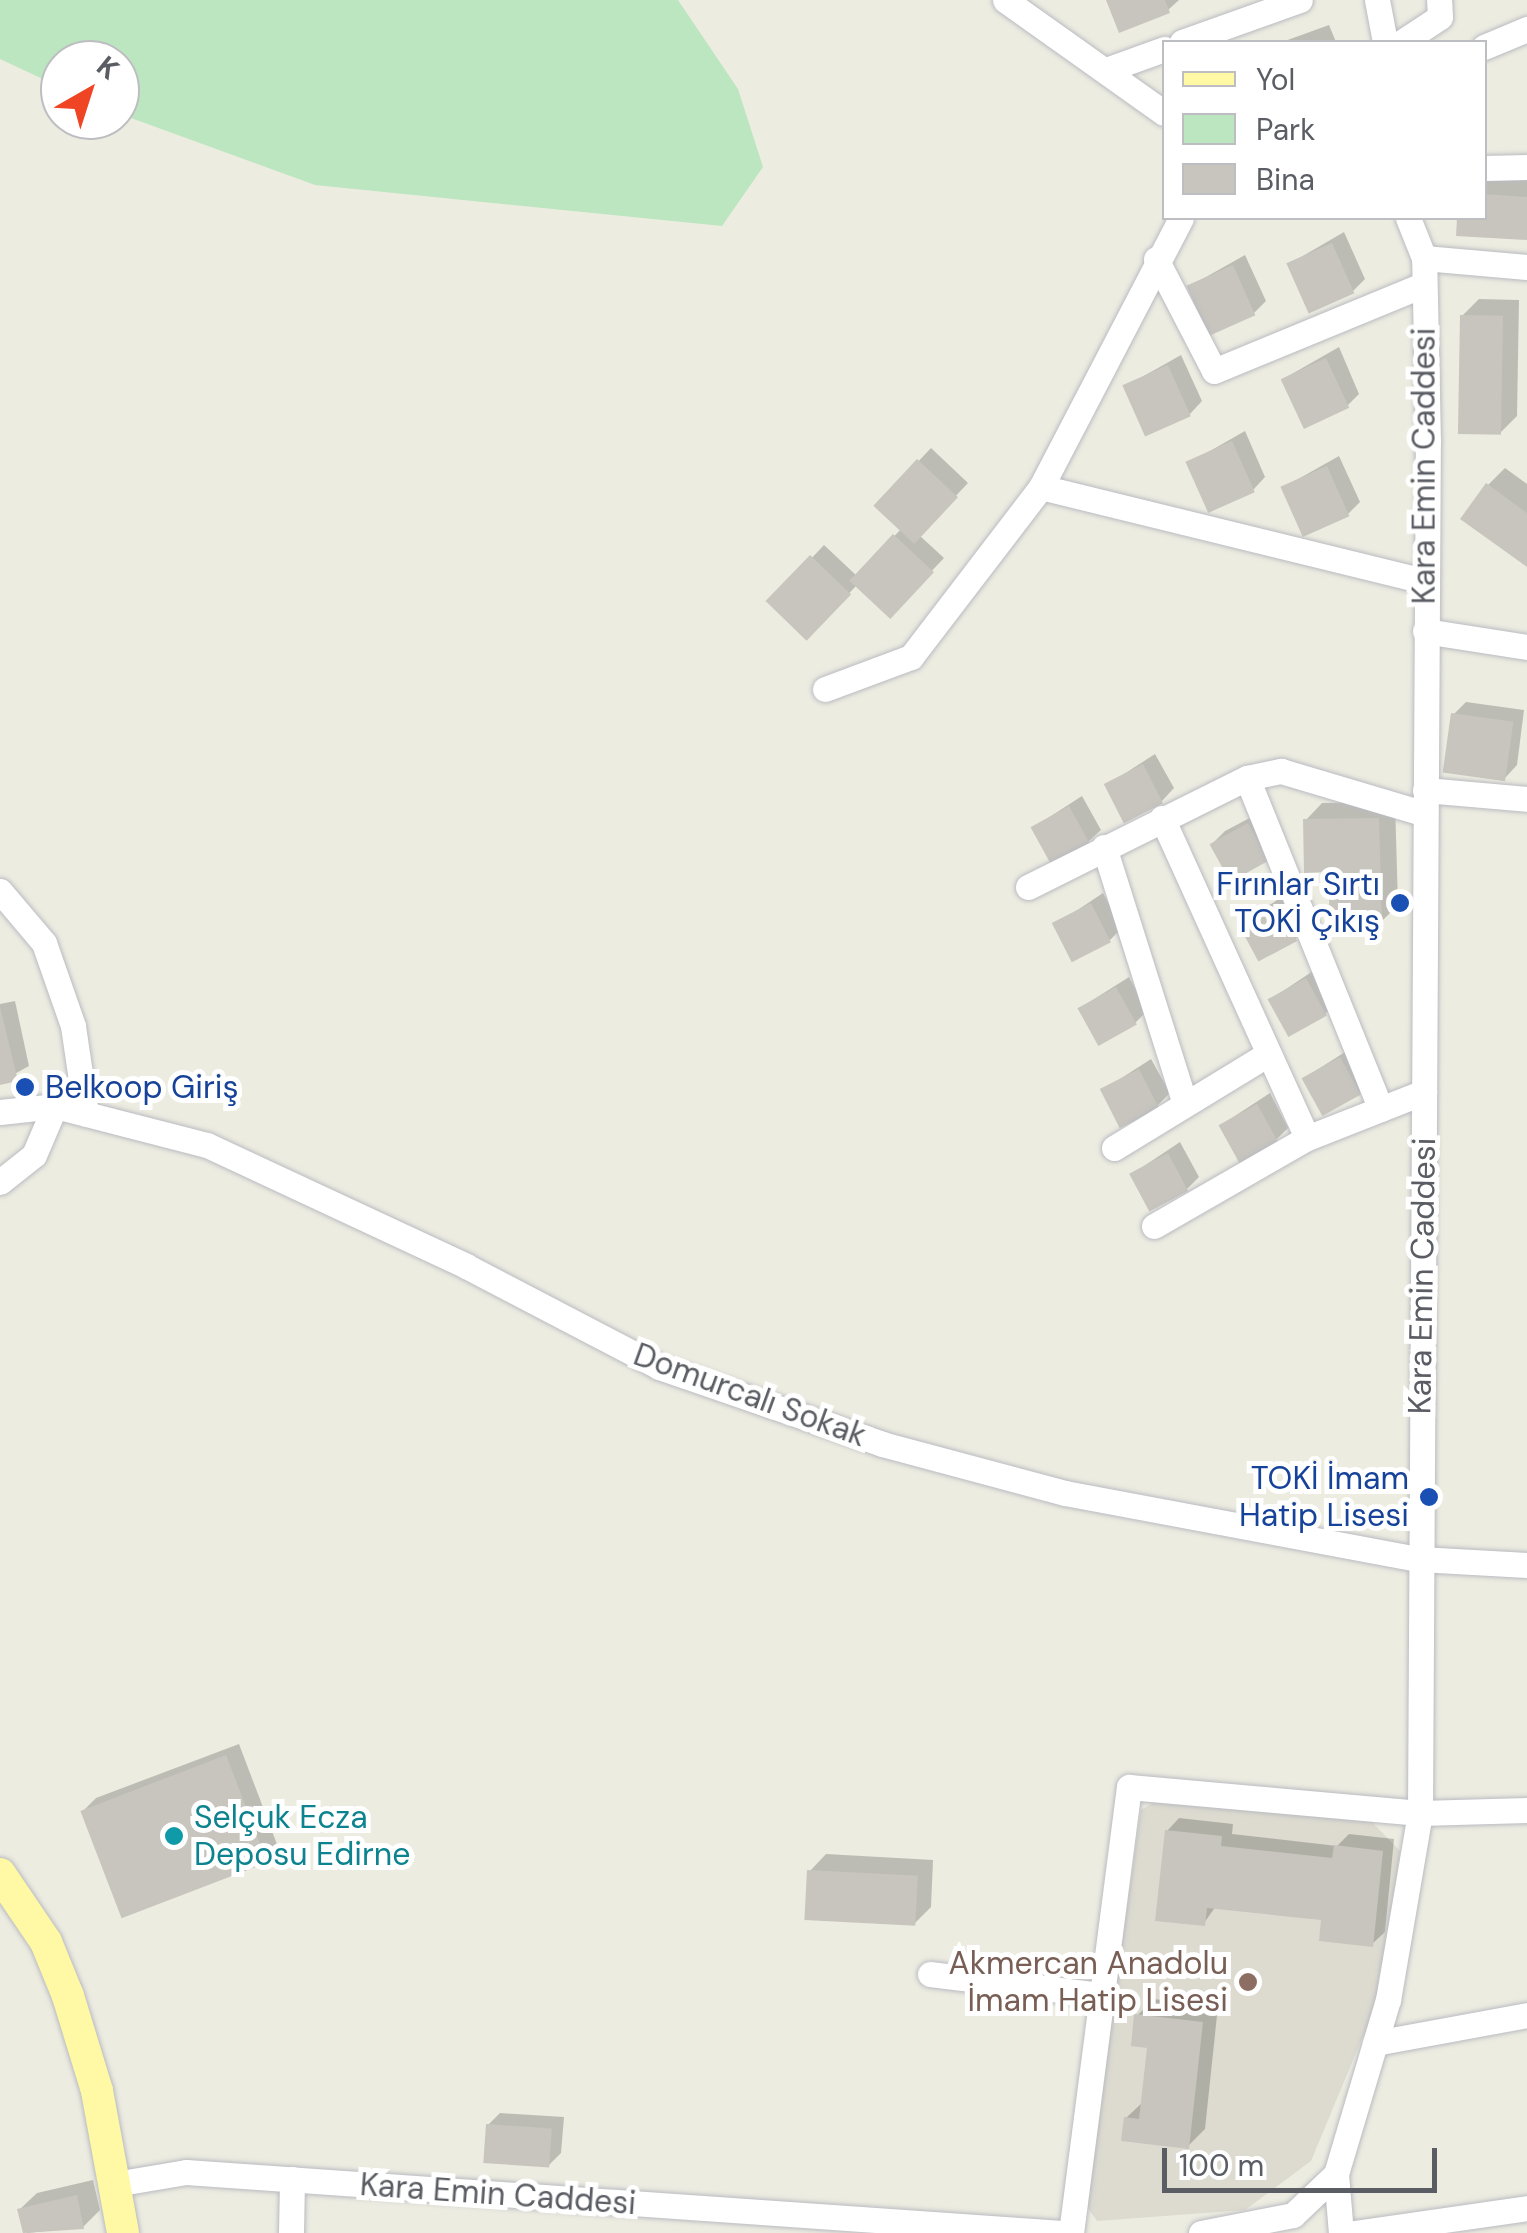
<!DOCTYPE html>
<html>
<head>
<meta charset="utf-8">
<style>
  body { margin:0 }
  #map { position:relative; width:1527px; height:2233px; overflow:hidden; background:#edece1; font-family:"DM Sans",sans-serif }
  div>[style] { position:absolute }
  .education>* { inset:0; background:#dddbd0 }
  .green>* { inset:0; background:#bce6c0 }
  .shadow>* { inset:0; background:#0003 }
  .building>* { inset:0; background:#c8c5be; transform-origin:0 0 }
  .roads { filter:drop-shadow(0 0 2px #b9bbc1) drop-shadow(0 0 2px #b9bbc1) }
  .minor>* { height:25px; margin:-12.5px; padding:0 12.5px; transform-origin:12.5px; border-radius:12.5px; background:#fff }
  .major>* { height:32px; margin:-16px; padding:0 16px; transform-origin:16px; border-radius:16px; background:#fff8a4 }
  .dots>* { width:28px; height:28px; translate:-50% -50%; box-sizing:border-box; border:5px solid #fff; border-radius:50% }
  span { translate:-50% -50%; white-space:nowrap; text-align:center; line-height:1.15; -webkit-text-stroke:10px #fff; paint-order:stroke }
  .street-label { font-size:32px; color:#5a5d63 }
  .transit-label { font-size:32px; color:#164399 }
  .right { translate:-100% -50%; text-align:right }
  .left { translate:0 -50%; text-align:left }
  .culture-label { font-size:32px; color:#0d838f }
  .education-label { font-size:32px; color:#785e54 }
  .legend { position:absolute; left:1162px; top:40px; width:325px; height:180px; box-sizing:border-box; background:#fff; border:2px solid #bdbec1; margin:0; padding:12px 18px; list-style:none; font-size:30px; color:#5a5d63 }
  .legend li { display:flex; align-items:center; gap:20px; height:50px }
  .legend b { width:50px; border:2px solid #bdbec1 }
  .north { position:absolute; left:40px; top:40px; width:100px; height:100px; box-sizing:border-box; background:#fff; border:2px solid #bdbec1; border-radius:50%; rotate:39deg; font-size:28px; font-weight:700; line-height:40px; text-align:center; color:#5a5d63 }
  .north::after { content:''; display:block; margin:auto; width:35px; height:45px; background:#ef4525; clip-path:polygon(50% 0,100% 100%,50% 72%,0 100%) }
  .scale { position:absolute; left:1162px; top:2148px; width:275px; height:45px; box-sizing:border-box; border:5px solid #5a5d63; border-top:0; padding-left:12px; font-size:30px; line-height:35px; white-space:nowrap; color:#5a5d63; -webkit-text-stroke:8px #fff; paint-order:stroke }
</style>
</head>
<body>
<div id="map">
  <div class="education">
    <div style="clip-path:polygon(1161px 1798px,1372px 1822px,1400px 1851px,1388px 1947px,1371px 2017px,1311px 2161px,1245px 2210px,1097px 2221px,1085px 2204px,1141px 1810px)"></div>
  </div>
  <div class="green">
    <div style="clip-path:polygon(0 0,678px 0,738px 89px,763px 167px,722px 226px,315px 185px,120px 114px,120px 60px,60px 60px,60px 87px,0 59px)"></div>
  </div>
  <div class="shadow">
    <div style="clip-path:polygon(1109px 0,1179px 0,1168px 10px)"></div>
    <div style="clip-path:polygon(1329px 25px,1336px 42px,1282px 42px)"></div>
    <div style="clip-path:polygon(1484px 177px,1527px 180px,1527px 238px,1459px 234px,1460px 218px,1484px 218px)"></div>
    <div style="clip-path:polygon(1344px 232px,1365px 279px,1353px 291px,1289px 264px)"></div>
    <div style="clip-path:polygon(1245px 255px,1266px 301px,1254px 313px,1190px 286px)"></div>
    <div style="clip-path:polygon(1479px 299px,1519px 300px,1517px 416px,1501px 432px,1462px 316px)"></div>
    <div style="clip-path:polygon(1339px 347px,1359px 394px,1347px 406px,1283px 379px)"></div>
    <div style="clip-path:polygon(1181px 355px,1202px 401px,1190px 414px,1126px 386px)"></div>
    <div style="clip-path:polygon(1245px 431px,1265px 477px,1253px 490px,1189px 463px)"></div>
    <div style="clip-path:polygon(931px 448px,968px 483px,919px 535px,944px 558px,890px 615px,857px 585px,807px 637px,770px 602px,824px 545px,857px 576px,901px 529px,877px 505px)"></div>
    <div style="clip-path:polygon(1339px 456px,1360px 502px,1348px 514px,1284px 487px)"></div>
    <div style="clip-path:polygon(1505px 468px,1527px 484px,1527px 564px,1488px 485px)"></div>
    <div style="clip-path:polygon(1466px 702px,1524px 710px,1517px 765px,1505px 778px,1453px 715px)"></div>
    <div style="clip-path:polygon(1155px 754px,1174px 788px,1162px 801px,1107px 785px)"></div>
    <div style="clip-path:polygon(1082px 796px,1101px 830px,1088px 842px,1034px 827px)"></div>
    <div style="clip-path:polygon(1395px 802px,1398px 905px,1381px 922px,1331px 870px,1306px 820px,1322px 803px)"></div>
    <div style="clip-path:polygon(1261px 812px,1267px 859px,1212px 844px,1225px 831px)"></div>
    <div style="clip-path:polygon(1289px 892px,1308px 927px,1295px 939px,1241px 924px)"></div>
    <div style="clip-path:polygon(1103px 893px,1122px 928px,1110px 940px,1055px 925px)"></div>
    <div style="clip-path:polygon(1319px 967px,1338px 1002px,1325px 1014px,1271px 999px)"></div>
    <div style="clip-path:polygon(1129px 977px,1147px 1011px,1135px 1023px,1080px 1008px)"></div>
    <div style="clip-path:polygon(15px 1001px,29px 1066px,0 1082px,0 1004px)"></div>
    <div style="clip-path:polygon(1353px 1047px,1372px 1081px,1360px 1093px,1304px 1078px)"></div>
    <div style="clip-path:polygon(1151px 1059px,1170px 1093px,1157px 1106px,1103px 1090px)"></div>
    <div style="clip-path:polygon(1270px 1093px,1288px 1128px,1276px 1140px,1221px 1125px)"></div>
    <div style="clip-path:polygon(1180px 1142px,1199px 1177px,1187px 1189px,1132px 1174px)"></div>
    <div style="clip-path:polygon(239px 1744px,278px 1847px,266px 1860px,83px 1811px,96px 1798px)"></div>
    <div style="clip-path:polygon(1179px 1818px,1233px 1824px,1232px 1834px,1337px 1846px,1349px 1834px,1394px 1839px,1385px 1932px,1372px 1944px,1324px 1917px,1216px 1906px,1204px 1923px,1167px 1831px)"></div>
    <div style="clip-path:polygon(826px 1854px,933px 1860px,931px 1907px,914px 1924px,810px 1871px)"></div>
    <div style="clip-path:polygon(1153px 1999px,1218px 2006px,1205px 2129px,1188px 2146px,1126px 2118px,1144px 2101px,1150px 2046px,1137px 2016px)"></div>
    <div style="clip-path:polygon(500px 2113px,564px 2117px,561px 2153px,549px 2165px,488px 2125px)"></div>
    <div style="clip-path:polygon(93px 2180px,100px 2210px,83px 2227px,27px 2233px,20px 2209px,37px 2193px)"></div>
  </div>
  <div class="building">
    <div style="clip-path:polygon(1106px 0,1165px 0,1170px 13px,1119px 33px)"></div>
    <div style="clip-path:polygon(1484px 194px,1527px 197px,1527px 240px,1456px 236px,1457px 218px,1484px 218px)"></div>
    <div style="left:1332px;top:243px;width:55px;height:50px;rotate:66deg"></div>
    <div style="left:1233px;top:265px;width:55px;height:51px;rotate:66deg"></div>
    <div style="left:1460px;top:315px;width:43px;height:119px;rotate:1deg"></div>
    <div style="left:1326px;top:358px;width:55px;height:50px;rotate:65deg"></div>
    <div style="left:1168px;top:365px;width:56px;height:50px;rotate:66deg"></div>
    <div style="left:1232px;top:441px;width:56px;height:51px;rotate:66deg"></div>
    <div style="left:917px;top:459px;width:56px;height:64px;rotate:43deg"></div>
    <div style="left:1327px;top:466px;width:55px;height:51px;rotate:66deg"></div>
    <div style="clip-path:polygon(1486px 483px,1527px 513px,1527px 567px,1460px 519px)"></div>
    <div style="left:893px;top:534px;width:56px;height:64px;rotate:43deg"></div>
    <div style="left:810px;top:555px;width:57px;height:64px;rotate:44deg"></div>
    <div style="left:1451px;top:713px;width:63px;height:60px;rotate:8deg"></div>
    <div style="left:1143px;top:764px;width:44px;height:44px;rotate:63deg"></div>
    <div style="left:1069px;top:806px;width:43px;height:44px;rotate:61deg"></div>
    <div style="clip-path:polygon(1379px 818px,1382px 925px,1330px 926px,1328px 872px,1304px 873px,1303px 819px)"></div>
    <div style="left:1248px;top:823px;width:43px;height:44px;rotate:61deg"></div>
    <div style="left:1091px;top:903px;width:44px;height:44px;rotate:63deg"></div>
    <div style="left:1277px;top:903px;width:43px;height:44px;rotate:62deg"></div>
    <div style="left:1306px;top:978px;width:43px;height:44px;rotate:61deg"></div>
    <div style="left:1116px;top:987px;width:43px;height:44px;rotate:61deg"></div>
    <div style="clip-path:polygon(0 1007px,18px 1081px,0 1085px)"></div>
    <div style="left:1340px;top:1057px;width:43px;height:44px;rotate:61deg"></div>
    <div style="left:1139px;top:1069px;width:44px;height:44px;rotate:63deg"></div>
    <div style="left:1257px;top:1104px;width:43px;height:44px;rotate:61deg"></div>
    <div style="left:1168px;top:1153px;width:43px;height:44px;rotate:62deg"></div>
    <div style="left:226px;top:1755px;width:115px;height:156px;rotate:69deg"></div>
    <div style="clip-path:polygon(1165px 1830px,1222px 1836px,1221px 1846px,1332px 1858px,1334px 1845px,1383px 1851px,1373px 1947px,1319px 1941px,1321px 1920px,1207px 1908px,1205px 1926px,1155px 1921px)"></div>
    <div style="left:807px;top:1870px;width:111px;height:50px;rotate:3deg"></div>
    <div style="clip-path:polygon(1134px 2014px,1203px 2022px,1189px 2149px,1121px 2141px,1124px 2117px,1139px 2119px,1147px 2048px,1131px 2046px)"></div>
    <div style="left:486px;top:2124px;width:66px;height:39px;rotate:4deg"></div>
    <div style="clip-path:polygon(77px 2195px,84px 2229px,23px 2233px,17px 2209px)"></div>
  </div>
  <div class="roads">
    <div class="minor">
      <div style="left:1005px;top:0;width:195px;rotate:35.4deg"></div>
      <div style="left:1377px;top:0;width:43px;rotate:79.2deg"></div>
      <div style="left:1182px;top:42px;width:125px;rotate:-19.6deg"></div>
      <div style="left:1402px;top:42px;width:45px;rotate:-33.3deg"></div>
      <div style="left:1440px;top:17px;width:17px;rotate:-93deg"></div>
      <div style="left:1484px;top:47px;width:47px;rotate:-22.7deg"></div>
      <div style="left:1106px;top:70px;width:62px;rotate:-19.9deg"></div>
      <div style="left:1484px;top:168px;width:43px;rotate:-1.3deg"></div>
      <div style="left:1424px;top:258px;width:103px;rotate:5deg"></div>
      <div style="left:1156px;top:259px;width:126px;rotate:62.6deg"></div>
      <div style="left:1214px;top:371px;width:226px;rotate:-22.4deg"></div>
      <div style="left:1041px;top:487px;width:394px;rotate:13.8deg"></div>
      <div style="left:1425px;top:631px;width:103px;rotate:8.9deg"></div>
      <div style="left:825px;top:689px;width:92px;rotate:-20.4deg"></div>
      <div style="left:911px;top:657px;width:214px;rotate:-52.6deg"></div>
      <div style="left:1041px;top:487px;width:303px;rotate:-62.5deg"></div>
      <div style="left:1247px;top:778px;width:357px;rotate:68deg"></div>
      <div style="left:1425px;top:790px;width:102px;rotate:5deg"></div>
      <div style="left:1162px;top:818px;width:351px;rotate:65.6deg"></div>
      <div style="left:1104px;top:847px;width:269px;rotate:72.5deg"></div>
      <div style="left:1028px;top:887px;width:245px;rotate:-26.5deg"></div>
      <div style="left:1247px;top:778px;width:35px;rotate:-12deg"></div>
      <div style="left:1281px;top:771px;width:150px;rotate:16.6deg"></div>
      <div style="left:0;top:891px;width:68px;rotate:49.8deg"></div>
      <div style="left:44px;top:943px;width:88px;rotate:70.7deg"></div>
      <div style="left:73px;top:1026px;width:89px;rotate:81.6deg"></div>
      <div style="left:0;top:1112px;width:55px;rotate:-6.2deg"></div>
      <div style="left:55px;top:1106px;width:157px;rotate:14.4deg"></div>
      <div style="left:207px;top:1145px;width:286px;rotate:25deg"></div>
      <div style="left:466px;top:1266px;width:218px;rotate:27.6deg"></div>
      <div style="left:659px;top:1367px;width:236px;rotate:19deg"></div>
      <div style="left:882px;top:1444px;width:189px;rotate:15deg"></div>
      <div style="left:1065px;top:1493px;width:360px;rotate:10.6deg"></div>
      <div style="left:1419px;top:1559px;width:108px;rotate:3.2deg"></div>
      <div style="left:1114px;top:1148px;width:177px;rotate:-31.4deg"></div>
      <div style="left:0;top:1182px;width:43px;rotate:-38.5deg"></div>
      <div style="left:34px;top:1155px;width:53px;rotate:-66.8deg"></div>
      <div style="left:1154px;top:1226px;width:177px;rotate:-29.9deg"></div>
      <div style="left:1307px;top:1138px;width:126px;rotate:-21.5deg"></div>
      <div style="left:930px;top:1974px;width:173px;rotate:7deg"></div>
      <div style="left:1375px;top:2043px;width:155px;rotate:-10.4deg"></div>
      <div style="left:1336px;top:2174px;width:59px;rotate:85.2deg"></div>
      <div style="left:115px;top:2184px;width:72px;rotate:-9.6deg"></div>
      <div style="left:186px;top:2172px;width:878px;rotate:3.98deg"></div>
      <div style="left:291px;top:2233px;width:54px;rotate:-88.9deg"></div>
      <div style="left:1071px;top:2233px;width:450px;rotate:-82.6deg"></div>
      <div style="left:1129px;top:1787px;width:292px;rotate:5.1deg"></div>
      <div style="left:1420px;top:1813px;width:107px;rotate:-1.6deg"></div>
      <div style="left:1201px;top:2233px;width:94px;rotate:-11.1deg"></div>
      <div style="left:1293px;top:2215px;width:59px;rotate:-43.6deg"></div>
      <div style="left:1336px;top:2174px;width:182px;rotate:-73.4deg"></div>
      <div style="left:1388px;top:2000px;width:190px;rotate:-80.3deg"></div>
      <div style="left:1420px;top:1813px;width:1371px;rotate:-89.67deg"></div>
      <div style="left:1428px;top:442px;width:184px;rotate:-91.2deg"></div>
      <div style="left:1424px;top:258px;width:43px;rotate:-111.8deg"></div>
      <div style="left:1354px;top:2233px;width:175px;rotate:-8.2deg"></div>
    </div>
    <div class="major">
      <div style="left:0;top:1874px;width:82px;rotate:55.9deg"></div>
      <div style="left:46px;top:1942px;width:58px;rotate:67.8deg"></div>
      <div style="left:68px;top:1996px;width:99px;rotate:73deg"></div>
      <div style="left:97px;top:2091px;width:144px;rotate:79.6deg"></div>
    </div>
  </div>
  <div class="dots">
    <div style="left:1400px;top:903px;background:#1a4fb4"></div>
    <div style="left:25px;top:1087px;background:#1a4fb4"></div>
    <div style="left:1429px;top:1497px;background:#1a4fb4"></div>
    <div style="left:174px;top:1836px;background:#0f9aa8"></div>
    <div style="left:1248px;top:1982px;background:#8d6e63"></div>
  </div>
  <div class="street-label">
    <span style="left:1424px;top:466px;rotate:-90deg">Kara Emin Caddesi</span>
    <span style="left:1422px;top:1276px;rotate:-89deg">Kara Emin Caddesi</span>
    <span style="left:750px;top:1395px;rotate:20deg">Domurcalı Sokak</span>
    <span style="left:498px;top:2194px;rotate:4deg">Kara Emin Caddesi</span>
  </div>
  <div class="transit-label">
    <span class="right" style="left:1380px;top:903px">Fırınlar Sırtı<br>TOKİ Çıkış</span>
    <span class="left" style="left:45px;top:1087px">Belkoop Giriş</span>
    <span class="right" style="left:1409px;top:1497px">TOKİ İmam<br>Hatip Lisesi</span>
  </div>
  <div class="culture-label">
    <span class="left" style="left:194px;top:1836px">Selçuk Ecza<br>Deposu Edirne</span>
  </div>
  <div class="education-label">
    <span class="right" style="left:1228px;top:1982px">Akmercan Anadolu<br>İmam Hatip Lisesi</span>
  </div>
  <ul class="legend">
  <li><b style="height:12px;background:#fff8a4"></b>Yol</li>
  <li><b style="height:28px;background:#bce6c0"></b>Park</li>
  <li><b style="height:28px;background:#c8c5be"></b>Bina</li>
  </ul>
  <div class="north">K</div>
  <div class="scale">100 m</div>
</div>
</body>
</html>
